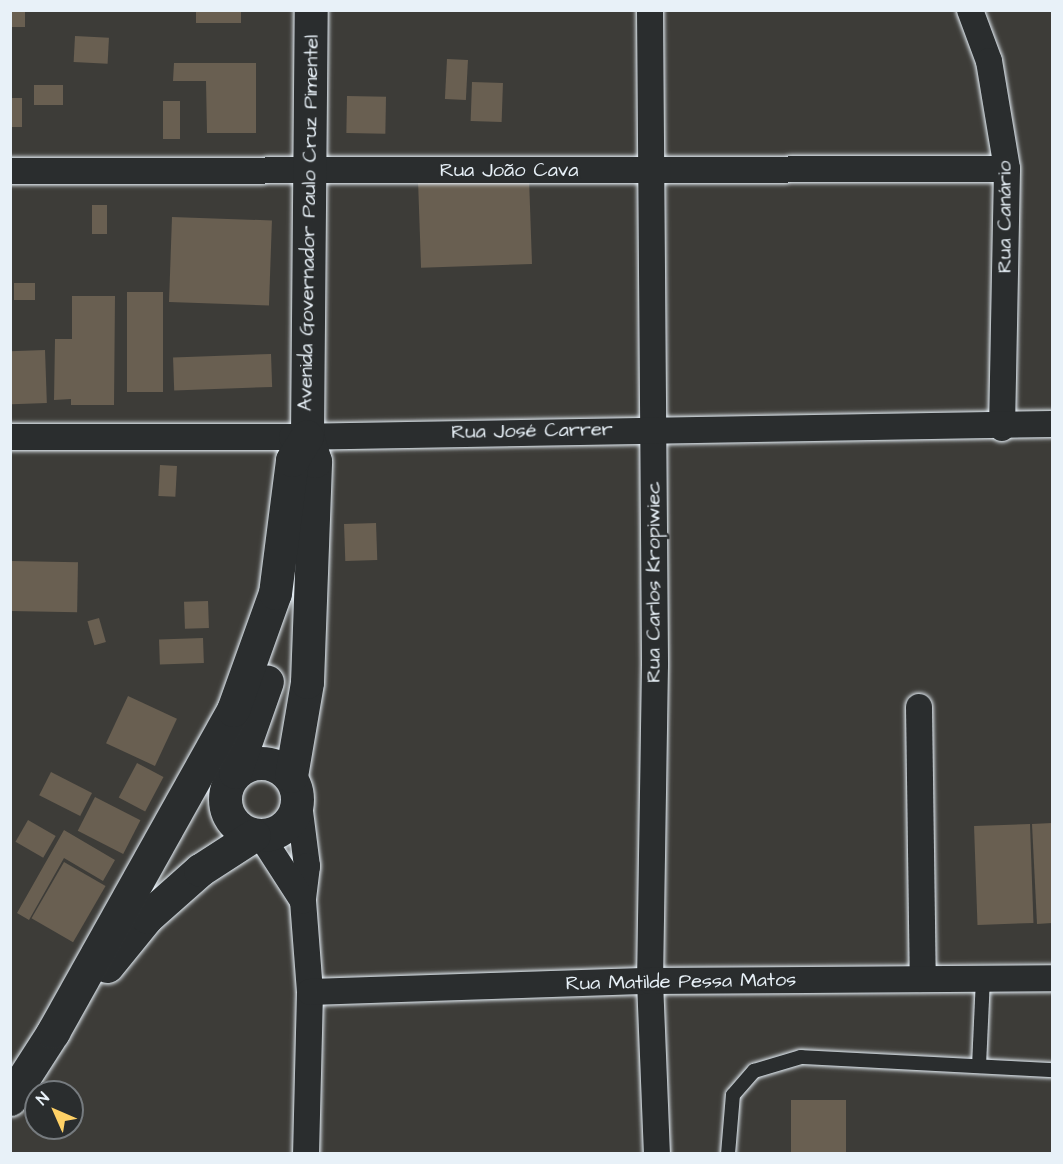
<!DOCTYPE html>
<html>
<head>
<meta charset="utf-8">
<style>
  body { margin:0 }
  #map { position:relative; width:1063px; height:1164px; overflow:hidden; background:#3d3c38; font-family:"Architects Daughter",sans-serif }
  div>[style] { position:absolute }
  .building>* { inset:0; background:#695f51; transform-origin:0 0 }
  .roads { filter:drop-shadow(0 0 2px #e8f1f8) drop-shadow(0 0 2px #e8f1f8) }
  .lane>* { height:14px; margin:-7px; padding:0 7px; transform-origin:7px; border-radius:7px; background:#2a2d2e }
  .street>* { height:26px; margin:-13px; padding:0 13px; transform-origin:13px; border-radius:13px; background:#2a2d2e }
  .secondary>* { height:33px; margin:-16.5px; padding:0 16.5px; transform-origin:16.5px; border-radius:16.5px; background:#2a2d2e }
  .secondary>.ring { margin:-16.5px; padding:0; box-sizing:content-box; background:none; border:33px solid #2a2d2e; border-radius:50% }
  span { translate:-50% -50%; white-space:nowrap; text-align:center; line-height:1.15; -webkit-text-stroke:5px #2a2d2e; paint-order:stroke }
  .street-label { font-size:20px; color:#e8f1f8 }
  .frame { position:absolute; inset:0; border:12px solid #e8f1f8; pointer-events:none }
  .north { position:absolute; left:24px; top:1080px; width:60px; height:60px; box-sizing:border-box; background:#2a2d2e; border:2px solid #767b7f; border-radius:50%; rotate:315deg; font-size:16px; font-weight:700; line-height:24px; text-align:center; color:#e8f1f8 }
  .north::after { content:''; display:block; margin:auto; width:21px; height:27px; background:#ffd166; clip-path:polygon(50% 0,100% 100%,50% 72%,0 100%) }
</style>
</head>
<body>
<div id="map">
  <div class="building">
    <div style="left:10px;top:10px;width:15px;height:17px"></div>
    <div style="left:196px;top:10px;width:45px;height:13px"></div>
    <div style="left:75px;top:36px;width:34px;height:26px;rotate:3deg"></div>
    <div style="left:447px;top:59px;width:21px;height:40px;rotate:3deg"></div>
    <div style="clip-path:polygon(174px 63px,256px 63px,256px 133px,207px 133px,206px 81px,173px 81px)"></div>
    <div style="left:472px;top:82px;width:31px;height:39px;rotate:2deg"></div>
    <div style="left:63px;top:85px;width:20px;height:29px;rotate:90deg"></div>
    <div style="left:347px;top:96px;width:39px;height:37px;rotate:1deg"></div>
    <div style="left:10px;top:98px;width:12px;height:29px"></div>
    <div style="left:163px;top:101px;width:17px;height:38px"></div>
    <div style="left:529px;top:178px;width:86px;height:111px;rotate:88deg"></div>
    <div style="left:92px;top:205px;width:15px;height:29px"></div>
    <div style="left:172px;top:217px;width:100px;height:85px;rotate:2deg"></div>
    <div style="left:14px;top:283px;width:21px;height:17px"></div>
    <div style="left:127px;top:292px;width:36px;height:100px"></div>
    <div style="clip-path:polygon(72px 296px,115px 296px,114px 405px,71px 405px,71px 399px,54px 400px,55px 339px,72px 339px)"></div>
    <div style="left:45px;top:350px;width:53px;height:35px;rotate:88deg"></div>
    <div style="left:271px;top:354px;width:33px;height:98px;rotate:88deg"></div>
    <div style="left:160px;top:465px;width:17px;height:31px;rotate:3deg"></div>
    <div style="left:376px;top:523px;width:37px;height:32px;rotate:88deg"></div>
    <div style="left:11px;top:561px;width:67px;height:50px;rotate:1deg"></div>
    <div style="left:208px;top:601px;width:27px;height:24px;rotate:88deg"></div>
    <div style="left:99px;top:618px;width:25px;height:12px;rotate:74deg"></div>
    <div style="left:203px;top:638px;width:25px;height:44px;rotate:88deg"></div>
    <div style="left:128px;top:696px;width:54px;height:52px;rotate:25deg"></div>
    <div style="left:137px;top:763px;width:30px;height:39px;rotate:28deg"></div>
    <div style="left:51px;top:772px;width:46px;height:26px;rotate:27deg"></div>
    <div style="left:95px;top:797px;width:51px;height:38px;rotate:27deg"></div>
    <div style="left:28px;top:820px;width:32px;height:25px;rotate:30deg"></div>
    <div style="clip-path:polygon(1052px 823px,1052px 923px,1037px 924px,1032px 824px)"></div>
    <div style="left:1030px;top:824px;width:99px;height:56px;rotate:88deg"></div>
    <div style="clip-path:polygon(64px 830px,115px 860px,103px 881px,64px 858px,29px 920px,17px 913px)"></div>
    <div style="left:64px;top:862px;width:48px;height:65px;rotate:30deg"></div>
    <div style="left:791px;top:1100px;width:55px;height:54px"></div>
  </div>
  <div class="roads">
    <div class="lane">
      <div style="left:979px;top:1066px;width:87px;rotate:-87.4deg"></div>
      <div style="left:728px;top:1154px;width:59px;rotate:-85.2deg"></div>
      <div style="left:733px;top:1095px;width:32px;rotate:-49deg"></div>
      <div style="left:754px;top:1071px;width:49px;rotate:-16.6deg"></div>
      <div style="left:801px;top:1057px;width:251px;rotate:3deg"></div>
    </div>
    <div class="street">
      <div style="left:650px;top:10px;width:655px;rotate:89.56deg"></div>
      <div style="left:655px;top:665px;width:316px;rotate:90.9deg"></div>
      <div style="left:650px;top:981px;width:173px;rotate:87.7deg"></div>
      <div style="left:970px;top:10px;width:54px;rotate:69.6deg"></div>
      <div style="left:989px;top:61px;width:109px;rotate:80.5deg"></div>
      <div style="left:1007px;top:169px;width:259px;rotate:91.1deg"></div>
      <div style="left:10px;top:171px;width:997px;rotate:-0.11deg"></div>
      <div style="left:10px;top:437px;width:282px"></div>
      <div style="left:292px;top:437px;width:760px;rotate:-0.98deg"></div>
      <div style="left:919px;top:707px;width:272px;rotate:89.2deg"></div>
      <div style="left:298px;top:796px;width:71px;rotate:82.7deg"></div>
      <div style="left:307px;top:866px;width:35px;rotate:97deg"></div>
      <div style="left:303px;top:901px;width:91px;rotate:85.6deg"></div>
      <div style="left:310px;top:992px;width:162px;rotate:91.4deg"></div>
      <div style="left:261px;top:836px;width:77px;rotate:57.1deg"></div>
      <div style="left:310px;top:992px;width:340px;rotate:-1.9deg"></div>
      <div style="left:650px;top:981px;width:402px;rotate:-0.4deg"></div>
    </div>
    <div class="secondary">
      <div class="ring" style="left:225px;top:763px;width:39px;height:39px"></div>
      <div style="left:235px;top:772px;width:96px;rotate:-70.6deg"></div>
      <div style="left:291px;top:776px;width:95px;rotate:-80.3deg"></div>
      <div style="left:307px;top:682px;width:221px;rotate:-87.9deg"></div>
      <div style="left:315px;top:461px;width:26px;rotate:-108deg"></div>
      <div style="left:307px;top:436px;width:426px;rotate:-89.5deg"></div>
      <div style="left:107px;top:966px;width:63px;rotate:-50.8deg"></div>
      <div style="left:147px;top:917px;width:71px;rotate:-41.6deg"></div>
      <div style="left:200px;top:870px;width:64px;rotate:-32.9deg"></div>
      <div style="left:10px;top:1099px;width:80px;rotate:-57.3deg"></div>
      <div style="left:53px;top:1032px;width:369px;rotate:-60.8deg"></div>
      <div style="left:233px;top:710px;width:124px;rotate:-70.3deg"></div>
      <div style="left:275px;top:593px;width:134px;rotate:-82.7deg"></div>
      <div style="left:292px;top:460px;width:28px;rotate:-58deg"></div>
    </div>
  </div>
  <div class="street-label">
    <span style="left:509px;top:170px">Rua João Cava</span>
    <span style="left:1005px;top:217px;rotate:-90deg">Rua Canário</span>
    <span style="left:309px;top:223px;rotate:-89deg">Avenida Governador Paulo Cruz Pimentel</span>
    <span style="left:532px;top:431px;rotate:-1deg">Rua José Carrer</span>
    <span style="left:654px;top:582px;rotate:-90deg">Rua Carlos Kropiwiec</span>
    <span style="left:681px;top:982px;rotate:-1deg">Rua Matilde Pessa Matos</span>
  </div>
  <div class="frame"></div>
  <div class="north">N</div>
</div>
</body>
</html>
